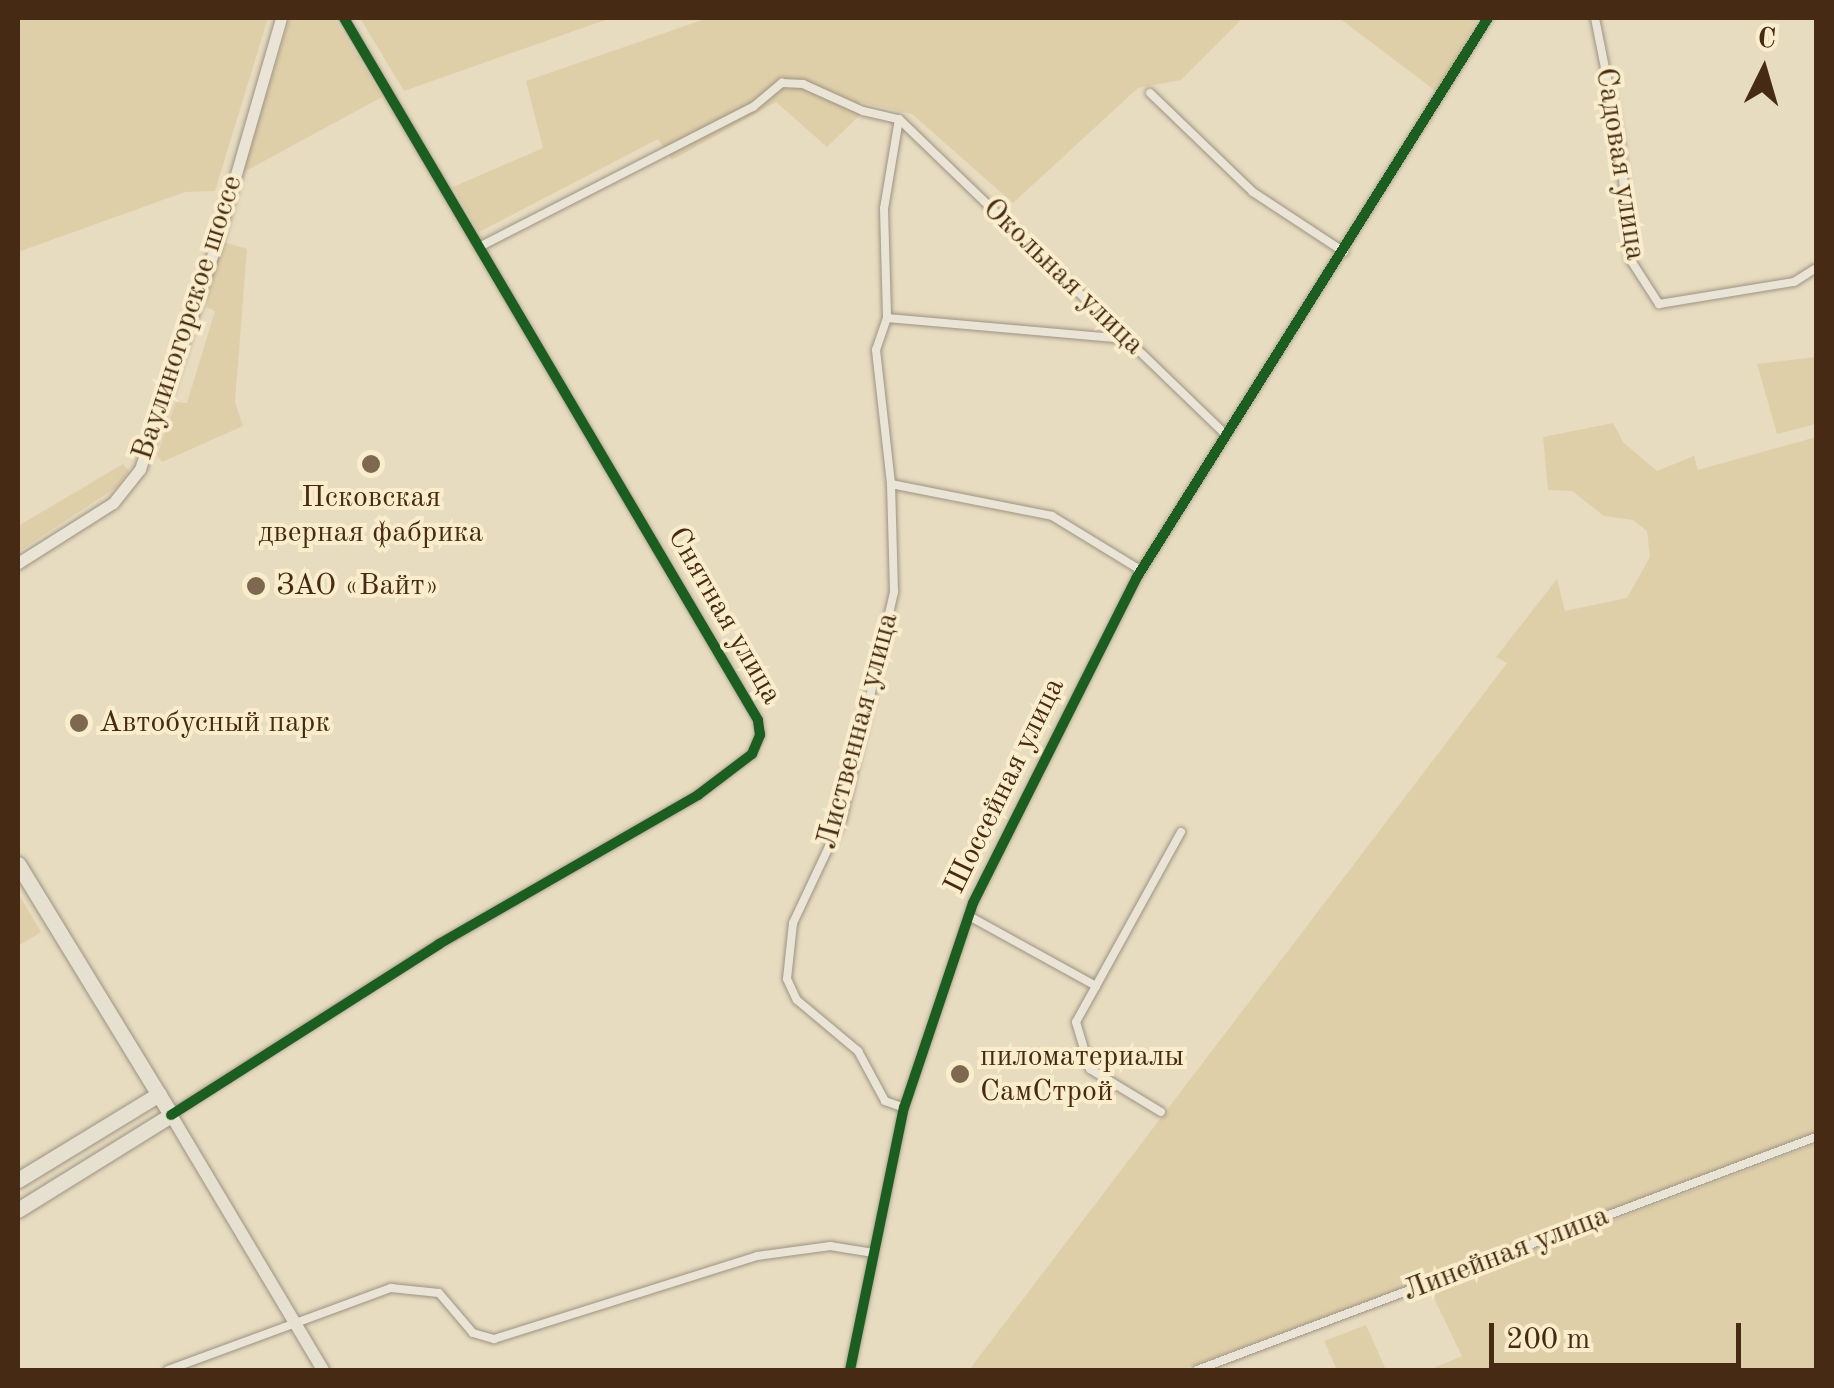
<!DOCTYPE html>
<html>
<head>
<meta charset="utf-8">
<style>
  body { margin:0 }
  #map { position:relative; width:1834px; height:1388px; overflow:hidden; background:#e7dcc0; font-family:"Old Standard TT",serif }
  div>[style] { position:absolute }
  .green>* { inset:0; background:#dfcfa9 }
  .roads { filter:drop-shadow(0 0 2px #9d9381) drop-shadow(0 0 2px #9d9381) }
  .street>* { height:8px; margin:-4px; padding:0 4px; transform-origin:4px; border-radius:4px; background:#eae4d7 }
  .secondary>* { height:11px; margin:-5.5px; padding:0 5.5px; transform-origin:5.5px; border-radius:5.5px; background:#eae4d7 }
  .primary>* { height:12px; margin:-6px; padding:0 6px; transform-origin:6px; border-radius:6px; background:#e6e0d0 }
  .highway>* { height:15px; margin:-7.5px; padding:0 7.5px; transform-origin:7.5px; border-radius:7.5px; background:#e6e0d0 }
  .cycleway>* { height:10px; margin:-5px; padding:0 5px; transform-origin:5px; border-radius:5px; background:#1b5e20 }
  .dots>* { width:28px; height:28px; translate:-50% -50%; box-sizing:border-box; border:5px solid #f9edcc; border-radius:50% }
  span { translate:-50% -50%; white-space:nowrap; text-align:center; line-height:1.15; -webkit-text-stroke:8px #f9edcc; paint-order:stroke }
  .street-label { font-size:30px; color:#472a13 }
  .poi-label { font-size:30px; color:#472a13 }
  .left { translate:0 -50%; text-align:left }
  .frame { position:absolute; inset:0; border:20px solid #472a13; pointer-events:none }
  .north { position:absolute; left:1714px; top:20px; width:100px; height:100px; -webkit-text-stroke:8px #f9edcc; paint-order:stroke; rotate:5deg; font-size:28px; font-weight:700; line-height:40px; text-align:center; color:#472a13 }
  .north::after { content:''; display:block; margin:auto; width:35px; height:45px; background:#472a13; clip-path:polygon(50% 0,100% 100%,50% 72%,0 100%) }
  .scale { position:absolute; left:1489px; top:1323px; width:252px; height:45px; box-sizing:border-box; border:5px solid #472a13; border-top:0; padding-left:12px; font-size:30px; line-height:35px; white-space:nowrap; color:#472a13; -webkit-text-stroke:8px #f9edcc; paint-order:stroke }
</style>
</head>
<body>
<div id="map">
  <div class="green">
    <div style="clip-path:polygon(18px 18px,268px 18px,215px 191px,185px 192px,18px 252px)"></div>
    <div style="clip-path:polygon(290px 18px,334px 18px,382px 97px,242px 173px)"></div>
    <div style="clip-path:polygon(360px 18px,611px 18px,404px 91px)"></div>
    <div style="clip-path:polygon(708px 18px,1243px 18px,1181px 80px,1138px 88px,1013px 203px,912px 114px,860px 102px,860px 115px,827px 147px,776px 102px,672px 160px,658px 139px,479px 232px,453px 187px,543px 148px,526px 81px)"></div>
    <div style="clip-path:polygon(1339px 18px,1478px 18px,1437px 92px)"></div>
    <div style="clip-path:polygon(221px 241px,247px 249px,235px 402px,243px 426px,162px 462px,157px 456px,176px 402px,187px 403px,215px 311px,206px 307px)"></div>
    <div style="clip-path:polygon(1816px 357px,1816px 424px,1777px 434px,1757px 364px)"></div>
    <div style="clip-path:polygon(1613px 423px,1623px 442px,1657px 471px,1694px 456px,1698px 470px,1816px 437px,1816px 1135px,1181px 1370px,969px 1370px,1507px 663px,1496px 657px,1557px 579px,1565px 611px,1627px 598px,1650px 557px,1647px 531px,1633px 520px,1604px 516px,1572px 491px,1548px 490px,1543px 437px)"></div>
    <div style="clip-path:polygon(123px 464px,129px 471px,117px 487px,18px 552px,18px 526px)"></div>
    <div style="clip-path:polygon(18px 893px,41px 932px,18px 946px)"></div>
    <div style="clip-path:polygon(1816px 1144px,1816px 1370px,1429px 1370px,1462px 1356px,1430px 1290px)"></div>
    <div style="clip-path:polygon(1366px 1325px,1386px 1370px,1337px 1370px,1324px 1341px)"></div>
  </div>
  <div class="roads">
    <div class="street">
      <div style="left:1595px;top:18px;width:127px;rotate:78.7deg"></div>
      <div style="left:1620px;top:143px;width:116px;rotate:85.1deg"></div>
      <div style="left:1630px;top:259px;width:54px;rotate:57.2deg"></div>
      <div style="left:1659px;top:304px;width:137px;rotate:-9.3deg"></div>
      <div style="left:1794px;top:282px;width:26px;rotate:-32deg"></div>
      <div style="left:1150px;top:93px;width:143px;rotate:43.9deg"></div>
      <div style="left:1253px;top:192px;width:109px;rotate:33.4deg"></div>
      <div style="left:899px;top:119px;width:91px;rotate:99.5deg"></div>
      <div style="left:884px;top:209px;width:109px;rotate:88.4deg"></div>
      <div style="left:887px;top:318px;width:34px;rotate:109deg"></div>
      <div style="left:876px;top:350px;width:135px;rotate:83.6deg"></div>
      <div style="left:891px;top:484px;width:108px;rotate:88.4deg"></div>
      <div style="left:894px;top:592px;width:233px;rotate:102.9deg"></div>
      <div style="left:842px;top:819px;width:115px;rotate:115.2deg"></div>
      <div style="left:793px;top:923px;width:56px;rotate:96.1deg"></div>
      <div style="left:787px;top:979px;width:23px;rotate:65deg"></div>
      <div style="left:797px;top:1000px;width:80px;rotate:39.9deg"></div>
      <div style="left:858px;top:1051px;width:57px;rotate:61.6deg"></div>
      <div style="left:885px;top:1101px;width:20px;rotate:20deg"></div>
      <div style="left:479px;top:247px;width:308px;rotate:-27.1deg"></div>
      <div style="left:753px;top:107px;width:38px;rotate:-40deg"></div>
      <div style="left:782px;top:83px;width:21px;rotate:3deg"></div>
      <div style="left:803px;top:84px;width:66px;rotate:24.2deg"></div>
      <div style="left:863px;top:111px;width:37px;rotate:13deg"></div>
      <div style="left:899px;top:119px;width:455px;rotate:44deg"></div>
      <div style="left:887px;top:318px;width:240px;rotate:5deg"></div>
      <div style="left:891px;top:484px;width:164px;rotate:11.2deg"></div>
      <div style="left:1052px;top:516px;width:105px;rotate:31.4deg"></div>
      <div style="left:969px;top:916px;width:145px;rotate:28.9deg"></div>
      <div style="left:1096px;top:986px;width:176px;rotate:-61.1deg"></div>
      <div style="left:1096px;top:986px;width:41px;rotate:119.1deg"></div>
      <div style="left:1076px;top:1022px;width:49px;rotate:73.4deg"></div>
      <div style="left:1090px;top:1069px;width:83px;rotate:31.2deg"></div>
      <div style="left:172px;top:1114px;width:317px;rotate:-32.5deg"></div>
      <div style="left:439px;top:944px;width:299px;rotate:-29.9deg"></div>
      <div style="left:698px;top:795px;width:68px;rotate:-37.2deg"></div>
      <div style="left:752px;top:754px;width:21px;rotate:-67deg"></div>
      <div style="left:760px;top:735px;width:15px;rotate:-98deg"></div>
      <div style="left:758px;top:720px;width:815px;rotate:-120.53deg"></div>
      <div style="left:168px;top:1370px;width:238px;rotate:-20.2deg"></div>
      <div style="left:391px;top:1288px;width:48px;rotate:5.9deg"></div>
      <div style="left:439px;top:1293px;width:52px;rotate:49.6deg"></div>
      <div style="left:473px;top:1333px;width:22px;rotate:16deg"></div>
      <div style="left:494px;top:1339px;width:276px;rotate:-17.5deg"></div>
      <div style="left:757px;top:1256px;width:74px;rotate:-7.8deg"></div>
      <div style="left:830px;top:1246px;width:44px;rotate:9.2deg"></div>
      <div style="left:850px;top:1370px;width:268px;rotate:-78.4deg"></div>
      <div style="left:904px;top:1108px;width:216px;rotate:-71.4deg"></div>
      <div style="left:973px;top:903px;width:365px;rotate:-63.3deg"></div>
      <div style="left:1137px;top:577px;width:660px;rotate:-57.88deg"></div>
      <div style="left:1197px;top:1370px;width:661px;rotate:-20.63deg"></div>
    </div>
    <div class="secondary">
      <div style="left:18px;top:563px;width:112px;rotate:-32.3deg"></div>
      <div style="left:113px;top:503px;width:43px;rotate:-51.5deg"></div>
      <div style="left:140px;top:469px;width:234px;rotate:-71.3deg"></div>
      <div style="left:215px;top:247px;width:238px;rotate:-73.9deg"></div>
    </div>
    <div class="primary">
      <div style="left:171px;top:1115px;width:297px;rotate:59.2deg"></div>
    </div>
    <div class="highway">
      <div style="left:18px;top:864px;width:294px;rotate:58.6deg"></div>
      <div style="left:171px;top:1115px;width:180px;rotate:148.2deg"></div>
      <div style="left:18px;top:1180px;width:165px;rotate:-31.4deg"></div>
    </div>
  </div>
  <div class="cycleway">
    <div style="left:171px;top:1115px;width:318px;rotate:-32.5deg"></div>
    <div style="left:439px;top:944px;width:299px;rotate:-29.9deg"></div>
    <div style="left:698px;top:795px;width:68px;rotate:-37.2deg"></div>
    <div style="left:752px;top:754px;width:21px;rotate:-67deg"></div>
    <div style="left:760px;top:735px;width:15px;rotate:-98deg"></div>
    <div style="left:758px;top:720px;width:815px;rotate:-120.53deg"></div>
    <div style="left:850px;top:1370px;width:268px;rotate:-78.4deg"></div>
    <div style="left:904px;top:1108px;width:216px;rotate:-71.4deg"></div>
    <div style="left:973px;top:903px;width:365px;rotate:-63.3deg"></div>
    <div style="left:1137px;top:577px;width:660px;rotate:-57.88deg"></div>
  </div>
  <div class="dots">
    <div style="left:371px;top:464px;background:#7f6850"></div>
    <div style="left:256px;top:586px;background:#7f6850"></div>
    <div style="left:79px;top:723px;background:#7f6850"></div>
    <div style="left:960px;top:1074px;background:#7f6850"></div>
  </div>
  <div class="street-label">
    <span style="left:1620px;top:164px;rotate:81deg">Садовая улица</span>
    <span style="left:1063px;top:277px;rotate:44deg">Окольная улица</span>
    <span style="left:188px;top:318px;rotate:-72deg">Ваулиногорское шоссе</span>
    <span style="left:724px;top:616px;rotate:60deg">Снятная улица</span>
    <span style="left:858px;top:731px;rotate:-75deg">Лиственная улица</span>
    <span style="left:1005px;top:786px;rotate:-64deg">Шоссейная улица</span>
    <span style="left:1506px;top:1254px;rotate:-21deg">Линейная улица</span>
  </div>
  <div class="poi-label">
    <span style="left:371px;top:515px">Псковская<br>дверная фабрика</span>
    <span class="left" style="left:276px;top:586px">ЗАО «Вайт»</span>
    <span class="left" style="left:99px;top:723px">Автобусный парк</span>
    <span class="left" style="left:980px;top:1074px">пиломатериалы<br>СамСтрой</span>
  </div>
  <div class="frame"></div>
  <div class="north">С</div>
  <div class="scale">200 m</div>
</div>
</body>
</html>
